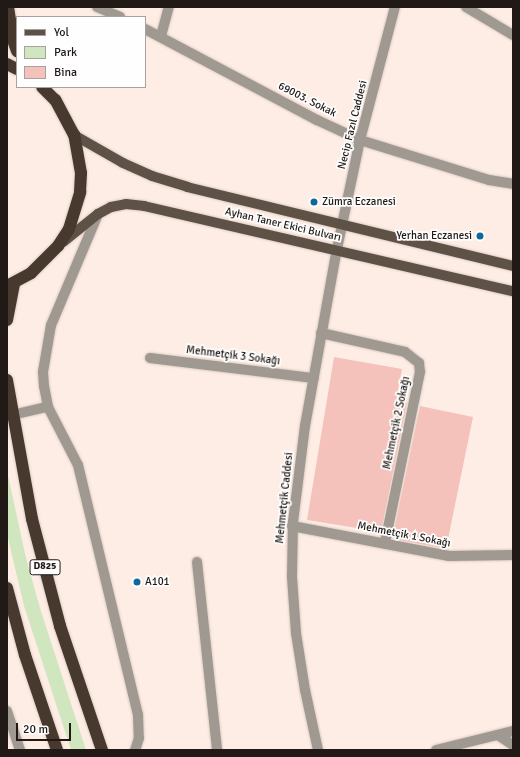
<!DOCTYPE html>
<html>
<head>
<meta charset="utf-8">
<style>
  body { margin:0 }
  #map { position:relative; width:520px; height:757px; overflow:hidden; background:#feede4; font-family:Signika,sans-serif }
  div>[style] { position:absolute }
  .green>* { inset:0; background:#d0e6bf }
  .building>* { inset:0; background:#f5c2bb }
  .roads { filter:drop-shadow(0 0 1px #dacbc3) drop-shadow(0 0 1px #dacbc3) }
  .minor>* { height:10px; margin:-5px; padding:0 5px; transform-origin:5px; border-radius:5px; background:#a09992 }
  .major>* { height:10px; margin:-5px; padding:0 5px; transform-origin:5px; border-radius:5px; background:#5e5247 }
  .highway>* { height:12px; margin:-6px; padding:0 6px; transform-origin:6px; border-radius:6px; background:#47392d }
  .dots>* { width:11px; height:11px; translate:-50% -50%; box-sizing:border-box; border:2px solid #fefefe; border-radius:50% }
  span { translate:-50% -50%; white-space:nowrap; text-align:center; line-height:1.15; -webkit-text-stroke:3.5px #fefefe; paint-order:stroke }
  .shield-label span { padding:1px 3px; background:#fefefe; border:1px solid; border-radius:3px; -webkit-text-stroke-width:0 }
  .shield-label { font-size:10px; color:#201915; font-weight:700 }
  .street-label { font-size:11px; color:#201915 }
  .poi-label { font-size:11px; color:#201915 }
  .left { translate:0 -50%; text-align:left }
  .right { translate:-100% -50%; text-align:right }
  .frame { position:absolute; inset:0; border:8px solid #201915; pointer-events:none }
  .legend { position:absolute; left:16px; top:16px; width:130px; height:72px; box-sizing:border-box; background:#fefefe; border:1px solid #a5a2a1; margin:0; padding:5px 7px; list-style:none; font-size:12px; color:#201915 }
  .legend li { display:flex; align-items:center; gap:8px; height:20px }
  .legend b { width:20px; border:1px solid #a5a2a1 }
  .scale { position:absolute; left:16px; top:723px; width:55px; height:18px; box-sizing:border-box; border:2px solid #201915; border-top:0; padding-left:5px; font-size:12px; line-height:14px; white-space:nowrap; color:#201915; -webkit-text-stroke:3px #fefefe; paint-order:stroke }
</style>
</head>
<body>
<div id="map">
  <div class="green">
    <div style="clip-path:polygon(7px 471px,26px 558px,40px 608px,86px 750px,71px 750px,24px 606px,7px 534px)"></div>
  </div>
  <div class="building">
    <div style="clip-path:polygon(334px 357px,402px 369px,396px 401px,407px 403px,381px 532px,307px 520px)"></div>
    <div style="clip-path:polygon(420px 406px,473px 417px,446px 549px,394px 539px,393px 535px)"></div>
  </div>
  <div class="roads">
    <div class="minor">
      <div style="left:97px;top:7px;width:25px;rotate:23deg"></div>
      <div style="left:466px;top:7px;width:55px;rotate:30.8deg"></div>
      <div style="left:145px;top:29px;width:195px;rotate:27.9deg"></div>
      <div style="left:317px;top:120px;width:47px;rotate:24.9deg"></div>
      <div style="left:360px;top:140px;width:135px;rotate:17.2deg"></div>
      <div style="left:489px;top:180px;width:24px;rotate:9deg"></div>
      <div style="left:161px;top:36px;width:30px;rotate:-75deg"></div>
      <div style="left:98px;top:214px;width:121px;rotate:112.9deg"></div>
      <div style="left:51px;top:325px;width:48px;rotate:99.7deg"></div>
      <div style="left:43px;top:372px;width:14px;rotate:86deg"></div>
      <div style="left:44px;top:386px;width:21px;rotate:79deg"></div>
      <div style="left:48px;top:407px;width:65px;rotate:62.7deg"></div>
      <div style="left:78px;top:465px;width:257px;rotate:76.5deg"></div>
      <div style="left:138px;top:715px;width:23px;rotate:88deg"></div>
      <div style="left:139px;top:738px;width:13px;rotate:108deg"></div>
      <div style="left:321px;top:333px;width:86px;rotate:12.7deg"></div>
      <div style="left:405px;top:352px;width:18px;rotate:38deg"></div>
      <div style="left:419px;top:363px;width:9px;rotate:84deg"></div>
      <div style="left:420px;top:372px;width:175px;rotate:101.6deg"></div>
      <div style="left:150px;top:358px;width:165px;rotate:7deg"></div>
      <div style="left:12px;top:415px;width:37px;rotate:-13deg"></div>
      <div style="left:292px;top:526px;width:160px;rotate:10.8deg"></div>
      <div style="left:449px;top:556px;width:64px;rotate:-0.9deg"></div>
      <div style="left:197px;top:562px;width:189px;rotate:83.9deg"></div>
      <div style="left:7px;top:711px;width:41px;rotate:71.6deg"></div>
      <div style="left:498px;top:735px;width:18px;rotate:34deg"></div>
      <div style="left:318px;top:750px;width:61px;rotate:-102.2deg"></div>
      <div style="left:305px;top:690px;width:58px;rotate:-99deg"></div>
      <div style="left:296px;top:633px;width:56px;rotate:-94.1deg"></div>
      <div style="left:292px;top:577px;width:55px;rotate:-89deg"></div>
      <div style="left:293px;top:522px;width:97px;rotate:-82.9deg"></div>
      <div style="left:305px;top:426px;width:180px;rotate:-79.8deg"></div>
      <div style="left:337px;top:249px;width:111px;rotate:-78.1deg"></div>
      <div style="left:360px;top:140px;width:138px;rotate:-75.3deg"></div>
      <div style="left:436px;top:750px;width:79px;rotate:-13.9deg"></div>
    </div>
    <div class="major">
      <div style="left:74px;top:135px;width:56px;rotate:29.7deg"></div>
      <div style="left:123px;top:163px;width:32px;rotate:24deg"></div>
      <div style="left:152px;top:176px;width:37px;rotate:17deg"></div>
      <div style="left:187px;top:187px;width:335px;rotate:13.6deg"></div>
      <div style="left:63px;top:242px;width:45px;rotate:-38.7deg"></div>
      <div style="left:98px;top:214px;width:15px;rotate:-28deg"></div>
      <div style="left:111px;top:207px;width:15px;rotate:-11deg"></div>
      <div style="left:126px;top:204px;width:18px;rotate:6deg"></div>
      <div style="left:144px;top:206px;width:379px;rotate:13deg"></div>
    </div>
    <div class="highway">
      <div style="left:8px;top:7px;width:33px;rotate:81deg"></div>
      <div style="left:13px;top:40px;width:12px;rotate:70deg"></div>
      <div style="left:7px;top:64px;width:11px;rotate:27deg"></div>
      <div style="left:7px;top:286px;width:27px;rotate:-28deg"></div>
      <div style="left:31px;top:273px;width:38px;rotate:-45deg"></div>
      <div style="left:58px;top:246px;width:20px;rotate:-57deg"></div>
      <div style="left:69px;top:229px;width:39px;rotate:-73deg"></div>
      <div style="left:80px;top:192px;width:19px;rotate:-87deg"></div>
      <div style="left:81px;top:173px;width:39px;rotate:-100deg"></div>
      <div style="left:74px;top:135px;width:40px;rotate:-118deg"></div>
      <div style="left:55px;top:100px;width:18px;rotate:-135deg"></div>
      <div style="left:7px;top:320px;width:38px;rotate:-79deg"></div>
      <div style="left:7px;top:380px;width:141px;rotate:79.8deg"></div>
      <div style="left:32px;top:519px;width:111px;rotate:75.3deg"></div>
      <div style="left:60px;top:626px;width:131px;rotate:71.3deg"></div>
      <div style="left:7px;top:588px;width:69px;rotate:75deg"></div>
      <div style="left:25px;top:655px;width:100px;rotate:71.4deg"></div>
    </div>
  </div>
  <div class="dots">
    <div style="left:314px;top:202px;background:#116798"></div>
    <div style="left:480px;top:236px;background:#116798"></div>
    <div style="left:137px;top:582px;background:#116798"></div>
  </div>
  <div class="shield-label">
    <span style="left:45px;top:567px">D825</span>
  </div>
  <div class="street-label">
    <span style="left:307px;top:100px;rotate:27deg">69003. Sokak</span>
    <span style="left:353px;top:125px;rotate:-76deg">Necip Fazıl Caddesi</span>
    <span style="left:283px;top:225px;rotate:13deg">Ayhan Taner Ekici Bulvarı</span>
    <span style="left:233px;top:356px;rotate:7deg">Mehmetçik 3 Sokağı</span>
    <span style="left:397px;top:423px;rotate:-78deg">Mehmetçik 2 Sokağı</span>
    <span style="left:285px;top:498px;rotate:-84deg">Mehmetçik Caddesi</span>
    <span style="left:404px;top:535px;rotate:11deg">Mehmetçik 1 Sokağı</span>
  </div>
  <div class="poi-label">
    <span class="left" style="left:322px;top:202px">Zümra Eczanesi</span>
    <span class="right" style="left:472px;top:236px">Yerhan Eczanesi</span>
    <span class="left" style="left:145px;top:582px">A101</span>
  </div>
  <div class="frame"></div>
  <ul class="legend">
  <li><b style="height:5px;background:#5e5247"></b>Yol</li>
  <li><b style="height:11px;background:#d0e6bf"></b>Park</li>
  <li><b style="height:11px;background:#f5c2bb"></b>Bina</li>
  </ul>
  <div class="scale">20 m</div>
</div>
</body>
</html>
